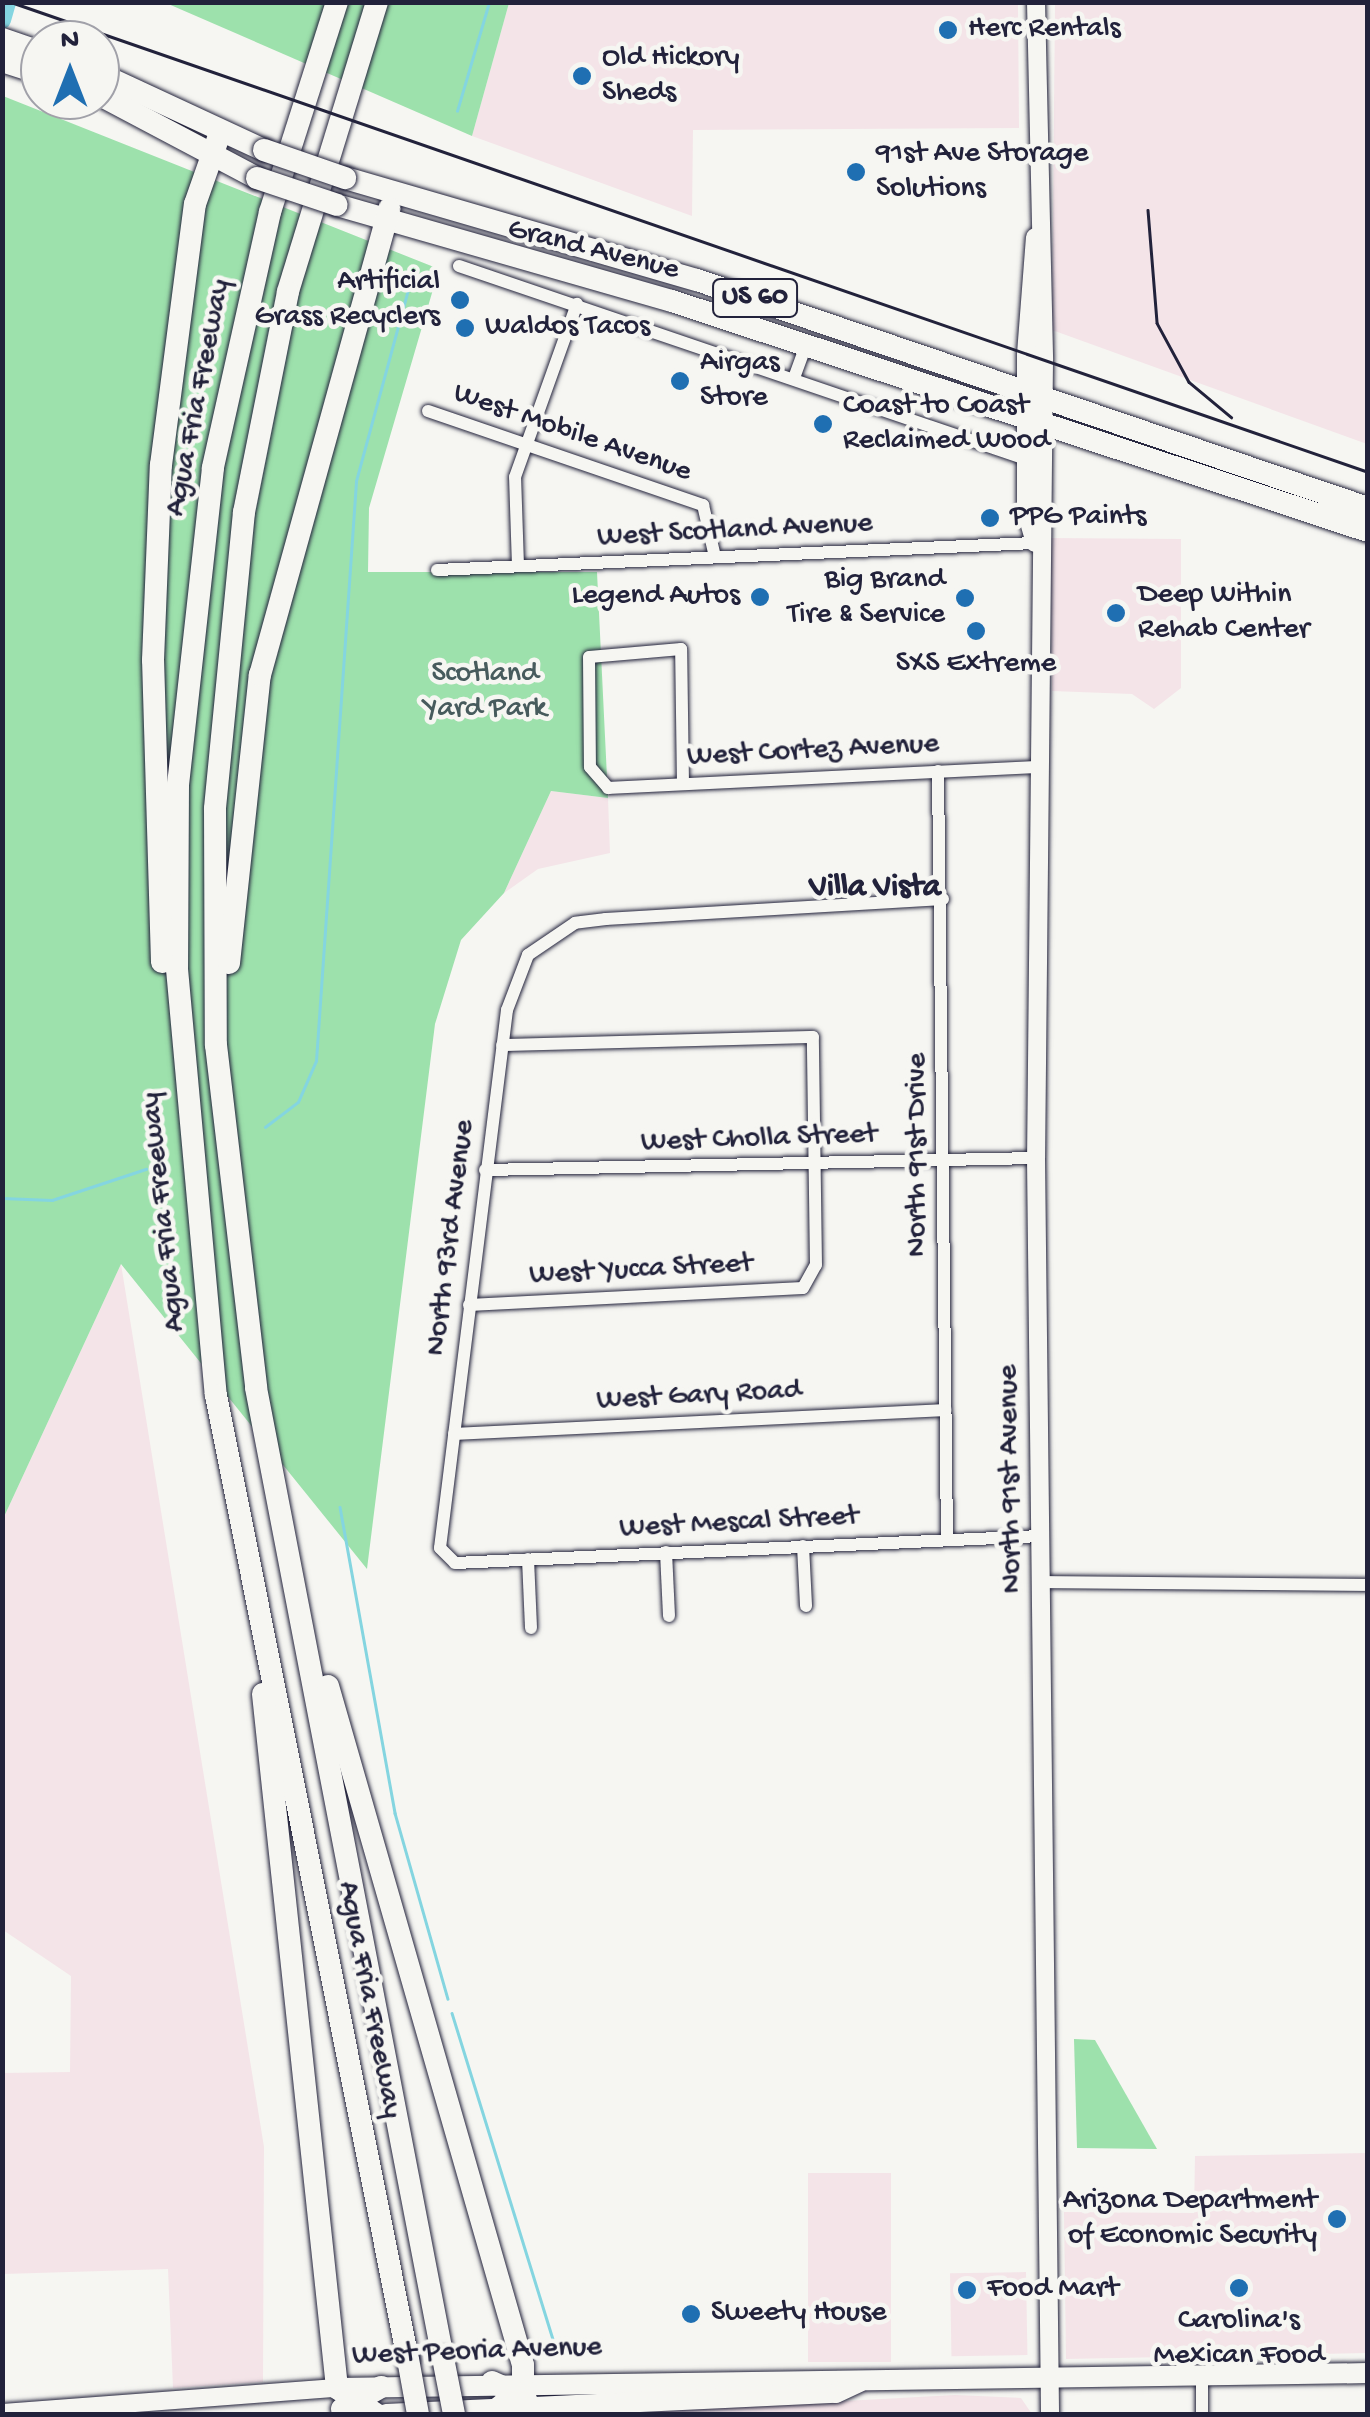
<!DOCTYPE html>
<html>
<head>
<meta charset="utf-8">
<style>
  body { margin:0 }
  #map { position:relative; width:1370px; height:2417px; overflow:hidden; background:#f6f6f2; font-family:"Gochi Hand",sans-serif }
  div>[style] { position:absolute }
  .built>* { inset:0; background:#f4e4e8; transform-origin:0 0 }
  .green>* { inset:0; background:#9de1ac }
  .stream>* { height:2.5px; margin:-1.25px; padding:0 1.25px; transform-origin:1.25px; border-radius:1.25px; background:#84d5e0 }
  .river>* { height:18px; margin:-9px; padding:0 9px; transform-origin:9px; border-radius:9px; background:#84d5e0 }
  .roads { filter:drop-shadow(0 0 2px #22223b) drop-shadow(0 0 2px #22223b) }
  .street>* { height:12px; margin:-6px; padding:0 6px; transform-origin:6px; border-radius:6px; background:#f6f6f2 }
  .secondary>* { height:18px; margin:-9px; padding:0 9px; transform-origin:9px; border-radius:9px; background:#f6f6f2 }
  .primary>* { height:20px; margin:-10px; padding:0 10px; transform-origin:10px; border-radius:10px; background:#f6f6f2 }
  .highway>* { height:22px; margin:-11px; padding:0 11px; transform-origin:11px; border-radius:11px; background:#f6f6f2 }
  .rail>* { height:2.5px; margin:-1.25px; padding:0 1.25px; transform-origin:1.25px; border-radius:1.25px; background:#22223b }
  .bridges { filter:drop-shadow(0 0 2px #22223b) drop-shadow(0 0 2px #22223b) }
  .highway-bridge>* { height:22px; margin:-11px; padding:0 11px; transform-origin:11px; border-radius:11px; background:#f6f6f2 }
  .dots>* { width:28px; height:28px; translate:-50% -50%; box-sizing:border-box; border:5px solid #f6f6f2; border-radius:50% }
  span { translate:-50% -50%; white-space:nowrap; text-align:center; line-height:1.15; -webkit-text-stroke:9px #f6f6f2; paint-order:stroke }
  .shield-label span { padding:2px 8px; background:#f6f6f2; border:2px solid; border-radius:8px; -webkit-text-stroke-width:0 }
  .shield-label { font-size:28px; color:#22223b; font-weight:700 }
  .poi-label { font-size:30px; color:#22223b }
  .left { translate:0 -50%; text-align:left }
  .right { translate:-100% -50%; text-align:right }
  .street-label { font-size:30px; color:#22223b }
  .park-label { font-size:30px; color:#475b5d }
  .neighbourhood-label { font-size:32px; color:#22223b; font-weight:700 }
  .frame { position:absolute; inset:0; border:5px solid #22223b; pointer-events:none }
  .north { position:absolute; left:20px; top:20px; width:100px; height:100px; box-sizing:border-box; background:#f6f6f2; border:2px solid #a1a1a9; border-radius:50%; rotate:0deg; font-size:28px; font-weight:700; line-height:40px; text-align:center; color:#22223b }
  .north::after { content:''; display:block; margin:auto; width:35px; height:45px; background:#1f6fb2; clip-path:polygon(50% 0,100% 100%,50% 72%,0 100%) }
</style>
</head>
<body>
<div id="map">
  <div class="built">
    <div style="clip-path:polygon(509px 3px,1018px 3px,1019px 128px,693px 130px,692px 216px,472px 136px)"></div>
    <div style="clip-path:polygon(1055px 3px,1367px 3px,1367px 444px,1052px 330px)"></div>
    <div style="clip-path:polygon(1050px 538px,1181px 539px,1181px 688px,1154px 709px,1132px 694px,1052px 691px)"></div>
    <div style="clip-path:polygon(551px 791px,608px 798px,610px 853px,538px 869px,504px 893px)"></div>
    <div style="clip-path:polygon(121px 1264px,264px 2147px,263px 2382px,173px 2388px,168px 2269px,3px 2274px,2px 2073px,70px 2072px,71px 1976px,3px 1930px,3px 1519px)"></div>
    <div style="clip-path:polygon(1367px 2153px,1367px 2353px,1066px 2359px,1064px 2212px,1194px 2213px,1195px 2156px)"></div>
    <div style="left:891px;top:2173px;width:189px;height:83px;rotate:90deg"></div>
    <div style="left:1026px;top:2272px;width:83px;height:76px;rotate:89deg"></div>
    <div style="clip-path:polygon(955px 2395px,1021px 2398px,1032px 2414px,606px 2414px)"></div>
  </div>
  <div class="green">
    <div style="clip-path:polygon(166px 3px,509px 3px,472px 136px)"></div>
    <div style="clip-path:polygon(3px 96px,439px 269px,369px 508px,368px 572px,597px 572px,608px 798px,551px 791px,504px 893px,461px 940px,435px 1024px,367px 1569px,121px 1264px,3px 1519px)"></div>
    <div style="clip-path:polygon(1074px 2039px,1095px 2040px,1157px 2149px,1077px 2148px)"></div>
  </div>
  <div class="stream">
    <div style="left:457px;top:111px;width:114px;rotate:-73.6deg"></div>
    <div style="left:265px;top:1127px;width:41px;rotate:-37.1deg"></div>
    <div style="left:298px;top:1102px;width:45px;rotate:-66.3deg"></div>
    <div style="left:316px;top:1061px;width:581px;rotate:-86.05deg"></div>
    <div style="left:356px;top:481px;width:210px;rotate:-74.8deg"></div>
    <div style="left:2px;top:1198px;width:50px;rotate:2.3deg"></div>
    <div style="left:52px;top:1200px;width:99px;rotate:-18.3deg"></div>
    <div style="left:340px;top:1507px;width:311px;rotate:79.8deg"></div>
    <div style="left:395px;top:1813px;width:193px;rotate:74.1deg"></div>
    <div style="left:452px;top:2013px;width:352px;rotate:72.8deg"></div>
  </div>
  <div class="river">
    <div style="left:2px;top:20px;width:19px;rotate:-74deg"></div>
  </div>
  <div class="roads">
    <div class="street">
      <div style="left:459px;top:266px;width:599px;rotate:18.8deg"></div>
      <div style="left:794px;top:378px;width:32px;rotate:-70deg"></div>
      <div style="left:428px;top:411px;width:291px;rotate:18.9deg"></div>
      <div style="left:703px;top:505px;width:53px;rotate:77deg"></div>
      <div style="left:518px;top:566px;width:89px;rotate:-91.9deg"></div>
      <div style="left:515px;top:477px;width:184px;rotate:-70.3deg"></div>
      <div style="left:437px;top:570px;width:599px;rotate:-2.59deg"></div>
      <div style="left:938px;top:771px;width:768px;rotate:89.33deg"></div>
      <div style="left:683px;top:784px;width:135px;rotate:-90.8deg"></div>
      <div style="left:681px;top:649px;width:92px;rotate:175deg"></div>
      <div style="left:589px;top:657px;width:110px;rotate:89.5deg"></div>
      <div style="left:590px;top:767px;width:28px;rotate:49deg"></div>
      <div style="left:608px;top:788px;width:428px;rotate:-2.8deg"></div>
      <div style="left:943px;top:899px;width:338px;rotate:176.6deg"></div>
      <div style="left:606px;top:919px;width:31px;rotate:173deg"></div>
      <div style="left:575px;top:923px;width:57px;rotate:145.8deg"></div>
      <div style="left:528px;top:955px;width:59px;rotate:110.9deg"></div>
      <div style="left:507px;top:1010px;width:542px;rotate:97.1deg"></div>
      <div style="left:440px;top:1548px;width:21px;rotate:45deg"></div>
      <div style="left:455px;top:1563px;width:586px;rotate:-2.64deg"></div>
      <div style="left:485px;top:1170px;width:551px;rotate:-1.25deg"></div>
      <div style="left:469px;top:1305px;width:334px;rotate:-2.9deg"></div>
      <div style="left:803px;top:1288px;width:26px;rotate:-61deg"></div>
      <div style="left:816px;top:1265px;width:228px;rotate:-90.8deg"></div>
      <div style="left:813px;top:1037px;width:311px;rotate:178.5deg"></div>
      <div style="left:454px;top:1434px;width:492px;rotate:-2.8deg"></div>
      <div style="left:803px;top:1546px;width:60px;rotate:87.1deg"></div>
      <div style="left:666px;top:1552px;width:64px;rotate:87.3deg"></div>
      <div style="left:528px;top:1559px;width:69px;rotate:87.5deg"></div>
      <div style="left:1041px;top:1582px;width:327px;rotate:0.5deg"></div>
      <div style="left:1202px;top:2374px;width:40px;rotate:90deg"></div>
    </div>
    <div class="secondary">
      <div style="left:1036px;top:2px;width:358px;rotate:88.7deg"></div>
      <div style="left:1044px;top:360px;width:798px;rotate:90.57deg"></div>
      <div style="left:1036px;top:1158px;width:1256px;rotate:89.36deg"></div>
      <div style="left:1035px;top:543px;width:32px;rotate:-106deg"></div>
      <div style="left:1026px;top:512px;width:158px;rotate:-90deg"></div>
      <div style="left:1026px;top:354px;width:117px;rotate:-85.6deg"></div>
      <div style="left:2px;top:2413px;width:336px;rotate:-4.3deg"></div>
    </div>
    <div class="primary">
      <div style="left:337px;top:2388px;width:1031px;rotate:-0.83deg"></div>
      <div style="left:386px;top:2414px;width:450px;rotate:-2.7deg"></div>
      <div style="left:836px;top:2393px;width:26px;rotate:-25deg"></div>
    </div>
    <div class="highway">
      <div style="left:337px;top:2px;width:220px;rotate:107.7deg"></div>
      <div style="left:270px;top:212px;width:262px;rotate:102.6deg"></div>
      <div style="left:213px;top:468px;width:319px;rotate:96.3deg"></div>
      <div style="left:178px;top:785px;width:184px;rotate:90.3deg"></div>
      <div style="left:177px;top:969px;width:428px;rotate:84.8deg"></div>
      <div style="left:216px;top:1395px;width:983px;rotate:78.74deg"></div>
      <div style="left:377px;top:2px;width:303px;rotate:107.1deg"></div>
      <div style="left:288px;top:292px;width:224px;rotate:101.3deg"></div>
      <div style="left:244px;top:512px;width:298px;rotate:95.6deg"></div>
      <div style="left:215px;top:809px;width:236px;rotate:89.8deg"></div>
      <div style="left:216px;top:1045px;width:345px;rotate:83.3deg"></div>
      <div style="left:256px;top:1388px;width:988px;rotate:79.09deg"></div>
      <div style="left:2px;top:39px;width:40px;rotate:18.9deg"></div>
      <div style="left:2px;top:61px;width:40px;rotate:18deg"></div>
      <div style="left:100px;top:74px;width:181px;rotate:24.9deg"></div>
      <div style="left:100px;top:95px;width:178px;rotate:27.9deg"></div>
      <div style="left:345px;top:178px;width:366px;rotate:16.2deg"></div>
      <div style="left:697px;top:280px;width:709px;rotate:18.77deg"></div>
      <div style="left:337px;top:205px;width:348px;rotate:16deg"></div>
      <div style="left:672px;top:301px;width:733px;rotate:18.29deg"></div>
      <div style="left:162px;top:962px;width:302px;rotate:-91.7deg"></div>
      <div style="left:153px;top:660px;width:195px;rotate:-87.7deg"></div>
      <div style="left:161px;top:465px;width:263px;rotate:-82.6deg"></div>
      <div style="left:195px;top:204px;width:75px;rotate:-70.6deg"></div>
      <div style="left:229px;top:963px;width:290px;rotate:-83.9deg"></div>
      <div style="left:260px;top:675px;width:484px;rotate:-74.5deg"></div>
      <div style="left:328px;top:1686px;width:706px;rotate:73.98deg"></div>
      <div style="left:523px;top:2365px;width:23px;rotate:90deg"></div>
      <div style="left:523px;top:2388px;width:36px;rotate:141deg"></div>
      <div style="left:263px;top:1694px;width:698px;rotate:83.91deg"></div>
      <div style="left:337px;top:2388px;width:47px;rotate:33.7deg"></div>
      <div style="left:492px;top:2382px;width:36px;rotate:24deg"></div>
      <div style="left:525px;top:2397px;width:18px;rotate:68deg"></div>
      <div style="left:342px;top:2409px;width:45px;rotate:-29.4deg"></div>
    </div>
  </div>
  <div class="rail">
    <div style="left:11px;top:2px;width:1436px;rotate:19.1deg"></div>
    <div style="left:1148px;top:210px;width:113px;rotate:85.4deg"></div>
    <div style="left:1157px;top:323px;width:67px;rotate:61.5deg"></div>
    <div style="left:1189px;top:382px;width:55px;rotate:39.8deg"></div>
  </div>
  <div class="bridges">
    <div class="highway-bridge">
      <div style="left:264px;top:150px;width:86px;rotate:19.1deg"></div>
      <div style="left:257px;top:178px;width:84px;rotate:18.6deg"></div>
      <div style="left:443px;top:2358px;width:57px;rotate:78.9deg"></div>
      <div style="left:408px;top:2359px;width:56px;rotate:79.7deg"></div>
    </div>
  </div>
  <div class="dots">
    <div style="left:948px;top:30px;background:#1f6fb2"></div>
    <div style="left:582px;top:76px;background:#1f6fb2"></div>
    <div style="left:856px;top:172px;background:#1f6fb2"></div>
    <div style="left:460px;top:300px;background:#1f6fb2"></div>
    <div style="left:465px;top:328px;background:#1f6fb2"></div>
    <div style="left:680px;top:381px;background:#1f6fb2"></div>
    <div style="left:823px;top:424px;background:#1f6fb2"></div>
    <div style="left:990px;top:518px;background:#1f6fb2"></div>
    <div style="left:760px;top:597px;background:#1f6fb2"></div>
    <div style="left:965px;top:598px;background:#1f6fb2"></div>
    <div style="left:1116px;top:613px;background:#1f6fb2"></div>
    <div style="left:976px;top:631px;background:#1f6fb2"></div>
    <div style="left:1337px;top:2219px;background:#1f6fb2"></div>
    <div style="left:1239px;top:2288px;background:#1f6fb2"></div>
    <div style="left:967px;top:2290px;background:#1f6fb2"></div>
    <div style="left:691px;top:2314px;background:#1f6fb2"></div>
  </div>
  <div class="shield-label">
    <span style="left:755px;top:298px">US 60</span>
  </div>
  <div class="poi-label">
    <span class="left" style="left:968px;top:30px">Herc Rentals</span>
    <span class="left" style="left:602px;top:76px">Old Hickory<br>Sheds</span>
    <span class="left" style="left:876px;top:172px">91st Ave Storage<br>Solutions</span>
    <span class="right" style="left:440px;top:300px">Artificial<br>Grass Recyclers</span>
    <span class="left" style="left:485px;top:328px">Waldos Tacos</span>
    <span class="left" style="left:700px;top:381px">Airgas<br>Store</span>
    <span class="left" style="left:843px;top:424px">Coast to Coast<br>Reclaimed Wood</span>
    <span class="left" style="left:1010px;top:518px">PPG Paints</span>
    <span class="right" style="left:945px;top:598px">Big Brand<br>Tire &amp; Service</span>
    <span class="left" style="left:1138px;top:613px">Deep Within<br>Rehab Center</span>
    <span class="right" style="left:740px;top:597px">Legend Autos</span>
    <span style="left:976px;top:665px">SXS Extreme</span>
    <span class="right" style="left:1317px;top:2219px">Arizona Department<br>of Economic Security</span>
    <span class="left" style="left:987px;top:2290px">Food Mart</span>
    <span class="left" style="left:711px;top:2314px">Sweety House</span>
    <span style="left:1239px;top:2339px">Carolina's<br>Mexican Food</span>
  </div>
  <div class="street-label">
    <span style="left:593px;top:251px;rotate:14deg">Grand Avenue</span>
    <span style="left:200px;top:398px;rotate:-79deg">Agua Fria Freeway</span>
    <span style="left:572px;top:434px;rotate:19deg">West Mobile Avenue</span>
    <span style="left:735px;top:532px;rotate:-3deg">West Scotland Avenue</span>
    <span style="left:813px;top:752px;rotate:-3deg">West Cortez Avenue</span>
    <span style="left:759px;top:1140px;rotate:-2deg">West Cholla Street</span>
    <span style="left:919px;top:1155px;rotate:-90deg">North 91st Drive</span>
    <span style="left:165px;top:1212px;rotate:-96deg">Agua Fria Freeway</span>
    <span style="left:452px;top:1238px;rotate:-83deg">North 93rd Avenue</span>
    <span style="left:641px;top:1271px;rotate:-3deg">West Yucca Street</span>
    <span style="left:699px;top:1397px;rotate:-3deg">West Gary Road</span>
    <span style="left:1012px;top:1479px;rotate:-91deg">North 91st Avenue</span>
    <span style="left:739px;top:1524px;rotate:-3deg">West Mescal Street</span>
    <span style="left:368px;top:2000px;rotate:79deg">Agua Fria Freeway</span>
    <span style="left:477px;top:2353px;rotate:-2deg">West Peoria Avenue</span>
  </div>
  <div class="park-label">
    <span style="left:485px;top:692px">Scotland<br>Yard Park</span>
  </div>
  <div class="neighbourhood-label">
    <span style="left:875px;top:888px">Villa Vista</span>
  </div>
  <div class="frame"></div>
  <div class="north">N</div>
</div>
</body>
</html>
